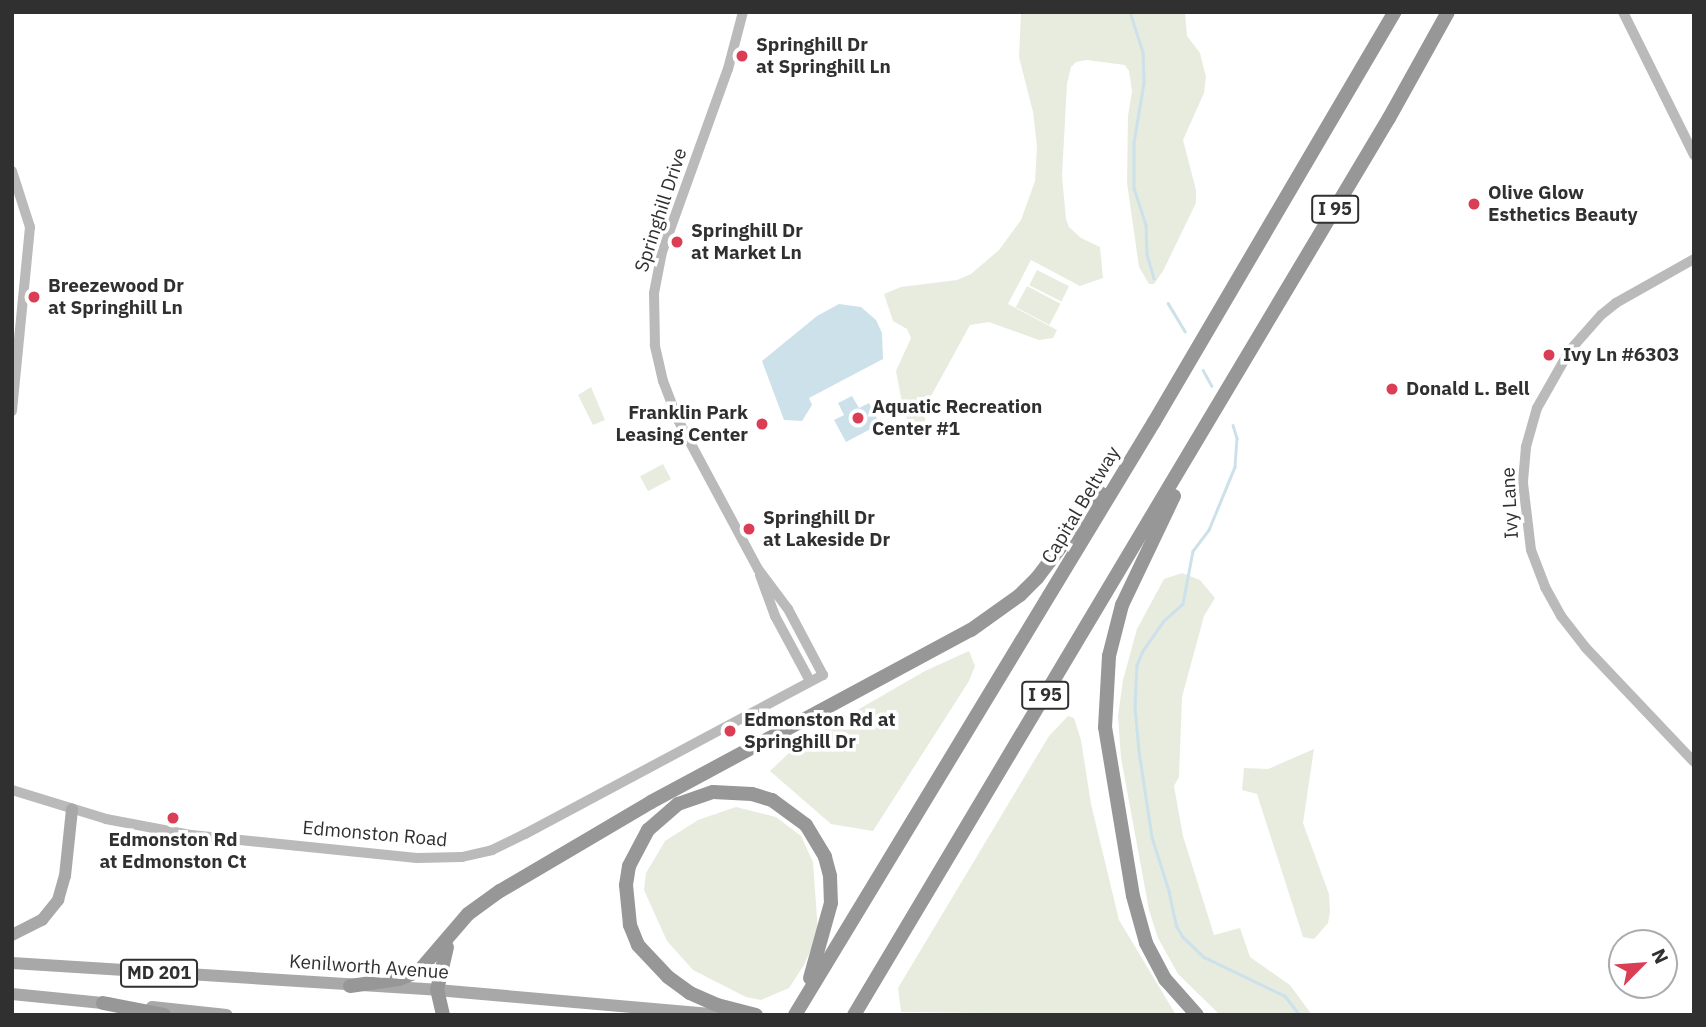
<!DOCTYPE html>
<html>
<head>
<meta charset="utf-8">
<style>
  body { margin:0 }
  #map { position:relative; width:1706px; height:1027px; overflow:hidden; background:#fff; font-family:"IBM Plex Sans",sans-serif }
  div>[style] { position:absolute }
  .green>* { inset:0; background:#e7ecdf; transform-origin:0 0 }
  .water>* { inset:0; background:#cce1ea }
  .stream>* { height:2.5px; margin:-1.25px; padding:0 1.25px; transform-origin:1.25px; border-radius:1.25px; background:#cce1ea }
  .secondary>* { height:10px; margin:-5px; padding:0 5px; transform-origin:5px; border-radius:5px; background:#bababa }
  .primary>* { height:12px; margin:-6px; padding:0 6px; transform-origin:6px; border-radius:6px; background:#a8a8a8 }
  .highway>* { height:14px; margin:-7px; padding:0 7px; transform-origin:7px; border-radius:7px; background:#979797 }
  .dots>* { width:19px; height:19px; translate:-50% -50%; box-sizing:border-box; border:4px solid #fff; border-radius:50% }
  span { translate:-50% -50%; white-space:nowrap; text-align:center; line-height:1.15; -webkit-text-stroke:7px #fff; paint-order:stroke }
  .shield-label span { padding:2px 5px; background:#fff; border:2px solid; border-radius:5px; -webkit-text-stroke-width:0 }
  .shield-label { font-size:18px; color:#303030; font-weight:700 }
  .poi-label { font-size:19px; color:#303030; font-weight:700 }
  .left { translate:0 -50%; text-align:left }
  .right { translate:-100% -50%; text-align:right }
  .street-label { font-size:19px; color:#303030 }
  .frame { position:absolute; inset:0; border:14px solid #303030; pointer-events:none }
  .north { position:absolute; left:1608px; top:929px; width:70px; height:70px; box-sizing:border-box; background:#fff; border:2px solid #acacac; border-radius:50%; rotate:65deg; font-size:19px; font-weight:700; line-height:28px; text-align:center; color:#303030 }
  .north::after { content:''; display:block; margin:auto; width:24px; height:32px; background:#db3d55; clip-path:polygon(50% 0,100% 100%,50% 72%,0 100%) }
</style>
</head>
<body>
<div id="map">
  <div class="green">
    <div style="clip-path:polygon(1021px 12px,1185px 12px,1187px 36px,1200px 53px,1206px 77px,1204px 93px,1183px 140px,1196px 190px,1196px 203px,1163px 271px,1154px 284px,1149px 284px,1139px 267px,1127px 183px,1128px 116px,1132px 91px,1129px 71px,1125px 65px,1087px 60px,1076px 62px,1071px 67px,1067px 84px,1062px 176px,1066px 219px,1069px 227px,1081px 238px,1100px 247px,1103px 278px,1080px 286px,1031px 260px,1008px 304px,1057px 330px,1053px 338px,1039px 340px,989px 322px,970px 325px,925px 407px,925px 428px,922px 433px,913px 434px,903px 408px,896px 371px,911px 338px,907px 329px,893px 321px,884px 294px,901px 287px,957px 280px,971px 274px,999px 250px,1021px 220px,1035px 181px,1037px 147px,1033px 112px,1019px 57px)"></div>
    <div style="left:1037px;top:270px;width:36px;height:17px;rotate:27deg"></div>
    <div style="left:1027px;top:286px;width:38px;height:24px;rotate:28deg"></div>
    <div style="clip-path:polygon(591px 387px,605px 420px,593px 425px,578px 395px)"></div>
    <div style="left:663px;top:464px;width:17px;height:26px;rotate:62deg"></div>
    <div style="clip-path:polygon(1182px 573px,1200px 580px,1215px 598px,1204px 616px,1182px 697px,1179px 777px,1174px 786px,1183px 836px,1214px 935px,1240px 928px,1250px 957px,1290px 985px,1312px 1015px,1220px 1015px,1178px 974px,1158px 938px,1149px 910px,1121px 758px,1118px 716px,1123px 680px,1137px 629px,1164px 579px)"></div>
    <div style="clip-path:polygon(969px 651px,975px 666px,969px 681px,873px 831px,831px 824px,770px 771px,788px 754px,828px 727px,925px 671px)"></div>
    <div style="clip-path:polygon(1068px 716px,1074px 718px,1081px 740px,1091px 804px,1119px 920px,1176px 1015px,901px 1012px,898px 988px,1049px 736px)"></div>
    <div style="clip-path:polygon(1314px 749px,1303px 823px,1329px 894px,1330px 912px,1328px 923px,1314px 939px,1303px 937px,1257px 794px,1242px 790px,1244px 768px,1268px 769px)"></div>
    <div style="clip-path:polygon(736px 807px,776px 817px,801px 836px,813px 862px,818px 933px,804px 965px,789px 988px,761px 1000px,746px 997px,693px 970px,667px 941px,644px 890px,646px 873px,665px 841px,698px 820px)"></div>
  </div>
  <div class="water">
    <div style="clip-path:polygon(839px 304px,861px 307px,876px 320px,882px 333px,883px 359px,809px 398px,812px 405px,802px 421px,784px 420px,762px 361px,817px 316px)"></div>
    <div style="clip-path:polygon(852px 396px,859px 408px,869px 403px,880px 424px,846px 442px,834px 420px,844px 415px,838px 403px)"></div>
  </div>
  <div class="stream">
    <div style="left:1130px;top:12px;width:42px;rotate:72deg"></div>
    <div style="left:1143px;top:52px;width:31px;rotate:88deg"></div>
    <div style="left:1144px;top:83px;width:61px;rotate:99.5deg"></div>
    <div style="left:1134px;top:143px;width:45px;rotate:90deg"></div>
    <div style="left:1134px;top:188px;width:39px;rotate:72deg"></div>
    <div style="left:1146px;top:225px;width:29px;rotate:88deg"></div>
    <div style="left:1147px;top:254px;width:25px;rotate:74deg"></div>
    <div style="left:1168px;top:303px;width:33px;rotate:59deg"></div>
    <div style="left:1203px;top:370px;width:18px;rotate:61deg"></div>
    <div style="left:1233px;top:425px;width:14px;rotate:73deg"></div>
    <div style="left:1237px;top:438px;width:29px;rotate:94deg"></div>
    <div style="left:1235px;top:467px;width:68px;rotate:112.4deg"></div>
    <div style="left:1209px;top:530px;width:26px;rotate:127deg"></div>
    <div style="left:1193px;top:551px;width:54px;rotate:100.7deg"></div>
    <div style="left:1183px;top:604px;width:25px;rotate:138deg"></div>
    <div style="left:1164px;top:621px;width:37px;rotate:125deg"></div>
    <div style="left:1143px;top:651px;width:15px;rotate:113deg"></div>
    <div style="left:1137px;top:665px;width:42px;rotate:92.7deg"></div>
    <div style="left:1135px;top:707px;width:44px;rotate:84.8deg"></div>
    <div style="left:1139px;top:751px;width:87px;rotate:81.4deg"></div>
    <div style="left:1152px;top:837px;width:57px;rotate:72.5deg"></div>
    <div style="left:1169px;top:891px;width:35px;rotate:78deg"></div>
    <div style="left:1176px;top:925px;width:14px;rotate:60deg"></div>
    <div style="left:1183px;top:937px;width:29px;rotate:44deg"></div>
    <div style="left:1204px;top:957px;width:90px;rotate:25.7deg"></div>
    <div style="left:1285px;top:996px;width:24px;rotate:52deg"></div>
  </div>
  <div class="secondary">
    <div style="left:1623px;top:12px;width:160px;rotate:63.6deg"></div>
    <div style="left:12px;top:171px;width:59px;rotate:72.2deg"></div>
    <div style="left:30px;top:227px;width:185px;rotate:95.6deg"></div>
    <div style="left:1694px;top:259px;width:90px;rotate:150.6deg"></div>
    <div style="left:1616px;top:303px;width:19px;rotate:141deg"></div>
    <div style="left:1601px;top:315px;width:47px;rotate:131.5deg"></div>
    <div style="left:1570px;top:350px;width:67px;rotate:119.6deg"></div>
    <div style="left:1537px;top:408px;width:41px;rotate:105.8deg"></div>
    <div style="left:1526px;top:447px;width:36px;rotate:95deg"></div>
    <div style="left:1523px;top:483px;width:67px;rotate:83.2deg"></div>
    <div style="left:1531px;top:550px;width:40px;rotate:69deg"></div>
    <div style="left:1545px;top:587px;width:33px;rotate:61deg"></div>
    <div style="left:1561px;top:616px;width:39px;rotate:52deg"></div>
    <div style="left:1585px;top:647px;width:158px;rotate:46.5deg"></div>
    <div style="left:760px;top:575px;width:44px;rotate:69.9deg"></div>
    <div style="left:775px;top:616px;width:74px;rotate:61.7deg"></div>
    <div style="left:12px;top:790px;width:98px;rotate:17.1deg"></div>
    <div style="left:106px;top:819px;width:86px;rotate:10.7deg"></div>
    <div style="left:191px;top:835px;width:227px;rotate:5.8deg"></div>
    <div style="left:417px;top:858px;width:45px;rotate:-1.3deg"></div>
    <div style="left:462px;top:857px;width:31px;rotate:-13deg"></div>
    <div style="left:492px;top:850px;width:37px;rotate:-26deg"></div>
    <div style="left:525px;top:834px;width:338px;rotate:-28.1deg"></div>
    <div style="left:823px;top:675px;width:75px;rotate:-117.9deg"></div>
    <div style="left:788px;top:609px;width:50px;rotate:-126.9deg"></div>
    <div style="left:758px;top:569px;width:169px;rotate:-118.2deg"></div>
    <div style="left:678px;top:420px;width:42px;rotate:-111deg"></div>
    <div style="left:663px;top:381px;width:37px;rotate:-103deg"></div>
    <div style="left:655px;top:345px;width:52px;rotate:-91.1deg"></div>
    <div style="left:654px;top:293px;width:42px;rotate:-79deg"></div>
    <div style="left:662px;top:252px;width:195px;rotate:-70.2deg"></div>
    <div style="left:728px;top:69px;width:59px;rotate:-75.3deg"></div>
  </div>
  <div class="primary">
    <div style="left:12px;top:935px;width:34px;rotate:-27deg"></div>
    <div style="left:42px;top:920px;width:26px;rotate:-51deg"></div>
    <div style="left:58px;top:900px;width:25px;rotate:-74deg"></div>
    <div style="left:65px;top:876px;width:67px;rotate:-84deg"></div>
    <div style="left:12px;top:963px;width:426px;rotate:3.6deg"></div>
    <div style="left:437px;top:990px;width:286px;rotate:5deg"></div>
    <div style="left:12px;top:994px;width:101px;rotate:5.7deg"></div>
    <div style="left:152px;top:1007px;width:75px;rotate:6.1deg"></div>
  </div>
  <div class="highway">
    <div style="left:1174px;top:496px;width:121px;rotate:115.5deg"></div>
    <div style="left:1122px;top:605px;width:53px;rotate:104.3deg"></div>
    <div style="left:1109px;top:656px;width:71px;rotate:93.2deg"></div>
    <div style="left:1105px;top:727px;width:171px;rotate:80.6deg"></div>
    <div style="left:1133px;top:896px;width:49px;rotate:74.5deg"></div>
    <div style="left:1146px;top:943px;width:41px;rotate:62.2deg"></div>
    <div style="left:1165px;top:979px;width:48px;rotate:48.4deg"></div>
    <div style="left:350px;top:986px;width:49px;rotate:-8.1deg"></div>
    <div style="left:399px;top:979px;width:22px;rotate:-22deg"></div>
    <div style="left:419px;top:971px;width:75px;rotate:-49.3deg"></div>
    <div style="left:468px;top:914px;width:39px;rotate:-36deg"></div>
    <div style="left:500px;top:891px;width:175px;rotate:-30.5deg"></div>
    <div style="left:651px;top:802px;width:363px;rotate:-28.3deg"></div>
    <div style="left:971px;top:630px;width:60px;rotate:-35.5deg"></div>
    <div style="left:1020px;top:595px;width:24px;rotate:-45deg"></div>
    <div style="left:1037px;top:578px;width:106px;rotate:-52.7deg"></div>
    <div style="left:103px;top:1003px;width:62px;rotate:11.1deg"></div>
    <div style="left:443px;top:1015px;width:26px;rotate:-103deg"></div>
    <div style="left:437px;top:990px;width:44px;rotate:-76.9deg"></div>
    <div style="left:756px;top:1015px;width:40px;rotate:-165.6deg"></div>
    <div style="left:717px;top:1005px;width:30px;rotate:-156deg"></div>
    <div style="left:690px;top:993px;width:27px;rotate:-144deg"></div>
    <div style="left:668px;top:977px;width:44px;rotate:-133.2deg"></div>
    <div style="left:638px;top:945px;width:22px;rotate:-112deg"></div>
    <div style="left:630px;top:925px;width:40px;rotate:-95.7deg"></div>
    <div style="left:626px;top:885px;width:19px;rotate:-81deg"></div>
    <div style="left:629px;top:866px;width:41px;rotate:-62.2deg"></div>
    <div style="left:648px;top:830px;width:40px;rotate:-41deg"></div>
    <div style="left:678px;top:804px;width:37px;rotate:-19deg"></div>
    <div style="left:713px;top:792px;width:39px;rotate:3deg"></div>
    <div style="left:752px;top:794px;width:21px;rotate:17deg"></div>
    <div style="left:772px;top:800px;width:42px;rotate:36.3deg"></div>
    <div style="left:806px;top:825px;width:37px;rotate:59deg"></div>
    <div style="left:825px;top:857px;width:20px;rotate:75deg"></div>
    <div style="left:830px;top:876px;width:27px;rotate:88deg"></div>
    <div style="left:831px;top:903px;width:78px;rotate:105.6deg"></div>
    <div style="left:795px;top:1015px;width:693px;rotate:-58.81deg"></div>
    <div style="left:1154px;top:422px;width:476px;rotate:-59.6deg"></div>
    <div style="left:854px;top:1015px;width:1044px;rotate:-59.19deg"></div>
    <div style="left:1389px;top:118px;width:121px;rotate:-60.9deg"></div>
  </div>
  <div class="dots">
    <div style="left:742px;top:56px;background:#db3d55"></div>
    <div style="left:1474px;top:204px;background:#db3d55"></div>
    <div style="left:677px;top:242px;background:#db3d55"></div>
    <div style="left:34px;top:297px;background:#db3d55"></div>
    <div style="left:1549px;top:355px;background:#db3d55"></div>
    <div style="left:1392px;top:389px;background:#db3d55"></div>
    <div style="left:858px;top:418px;background:#db3d55"></div>
    <div style="left:762px;top:424px;background:#db3d55"></div>
    <div style="left:749px;top:529px;background:#db3d55"></div>
    <div style="left:730px;top:731px;background:#db3d55"></div>
    <div style="left:173px;top:818px;background:#db3d55"></div>
  </div>
  <div class="shield-label">
    <span style="left:1335px;top:209px">I 95</span>
    <span style="left:1045px;top:695px">I 95</span>
    <span style="left:159px;top:973px">MD 201</span>
  </div>
  <div class="poi-label">
    <span class="left" style="left:756px;top:56px">Springhill Dr<br>at Springhill Ln</span>
    <span class="left" style="left:1488px;top:204px">Olive Glow<br>Esthetics Beauty</span>
    <span class="left" style="left:691px;top:242px">Springhill Dr<br>at Market Ln</span>
    <span class="left" style="left:48px;top:297px">Breezewood Dr<br>at Springhill Ln</span>
    <span class="left" style="left:1563px;top:355px">Ivy Ln #6303</span>
    <span class="left" style="left:1406px;top:389px">Donald L. Bell</span>
    <span class="left" style="left:872px;top:418px">Aquatic Recreation<br>Center #1</span>
    <span class="right" style="left:748px;top:424px">Franklin Park<br>Leasing Center</span>
    <span class="left" style="left:763px;top:529px">Springhill Dr<br>at Lakeside Dr</span>
    <span class="left" style="left:744px;top:731px">Edmonston Rd at<br>Springhill Dr</span>
    <span style="left:173px;top:851px">Edmonston Rd<br>at Edmonston Ct</span>
  </div>
  <div class="street-label">
    <span style="left:661px;top:210px;rotate:-72deg">Springhill Drive</span>
    <span style="left:1510px;top:503px;rotate:-93deg">Ivy Lane</span>
    <span style="left:1081px;top:505px;rotate:-59deg">Capital Beltway</span>
    <span style="left:375px;top:834px;rotate:5deg">Edmonston Road</span>
    <span style="left:369px;top:967px;rotate:4deg">Kenilworth Avenue</span>
  </div>
  <div class="frame"></div>
  <div class="north">N</div>
</div>
</body>
</html>
